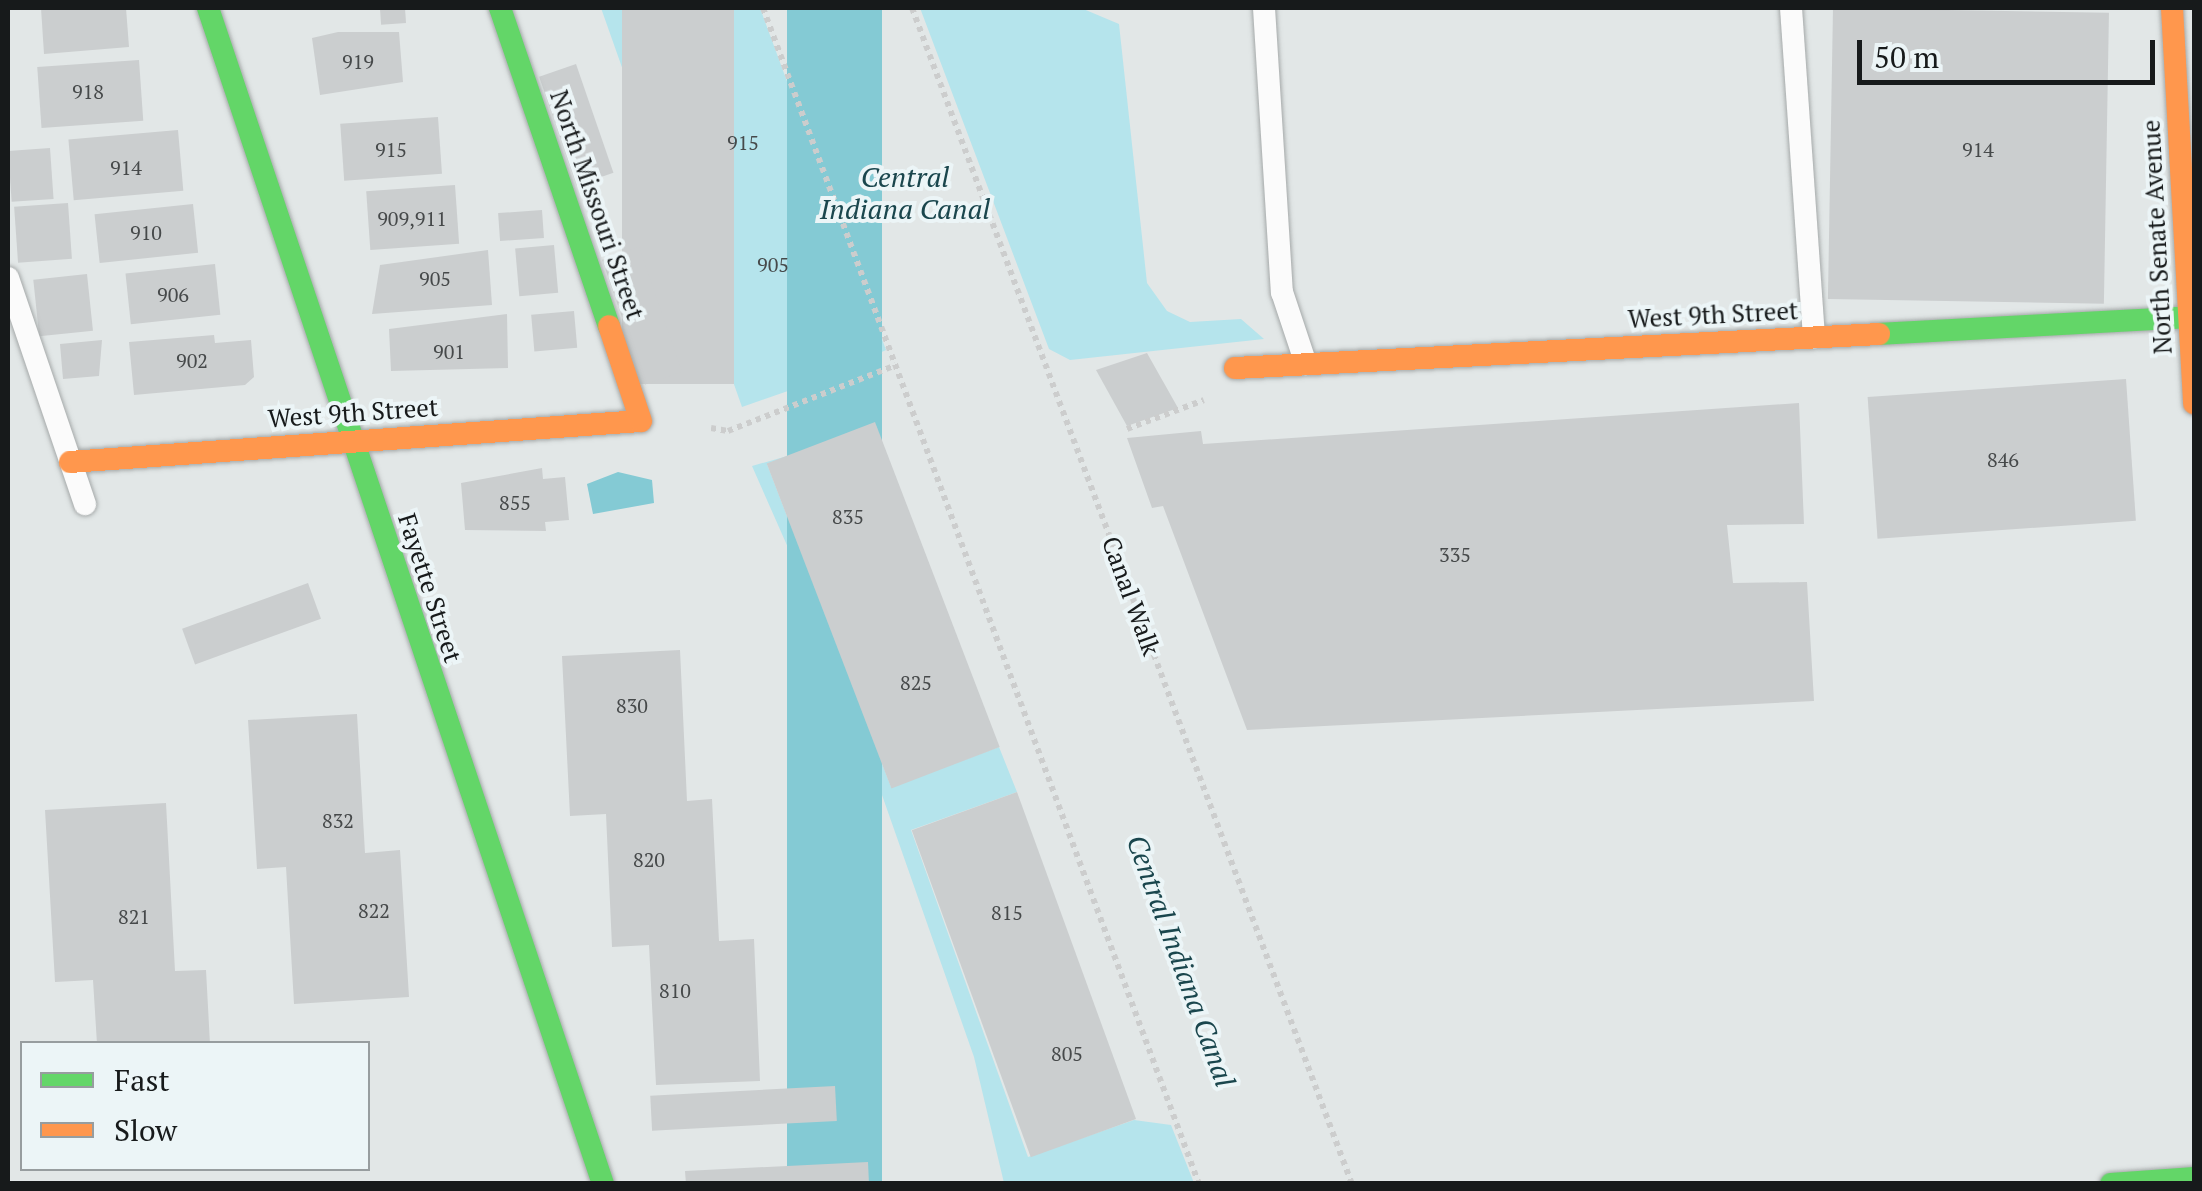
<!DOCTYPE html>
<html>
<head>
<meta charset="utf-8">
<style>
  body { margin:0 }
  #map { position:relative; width:2202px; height:1191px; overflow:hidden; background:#e2e7e7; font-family:"PT Serif",serif }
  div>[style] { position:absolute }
  .green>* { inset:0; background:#b5e4ec }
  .water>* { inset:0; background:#84cad4; transform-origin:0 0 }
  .building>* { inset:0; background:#cbcecf; transform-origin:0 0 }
  .path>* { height:6px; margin-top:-3px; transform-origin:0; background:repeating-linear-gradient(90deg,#cccdcd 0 5px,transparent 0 10px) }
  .roads { filter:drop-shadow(0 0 2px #a5a9a9) drop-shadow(0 0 2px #a5a9a9) }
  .lane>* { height:22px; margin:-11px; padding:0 11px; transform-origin:11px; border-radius:11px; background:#fbfbfb }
  .fast>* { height:22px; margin:-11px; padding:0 11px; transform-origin:11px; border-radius:11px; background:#63d668 }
  .slow>* { height:22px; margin:-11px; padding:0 11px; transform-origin:11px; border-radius:11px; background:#ff974d }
  span { translate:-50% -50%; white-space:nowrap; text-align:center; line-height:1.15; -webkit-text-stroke:8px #ecf5f7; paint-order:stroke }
  .number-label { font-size:20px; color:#46494a }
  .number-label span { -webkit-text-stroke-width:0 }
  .street-label { font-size:25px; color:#171a1b }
  .water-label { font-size:28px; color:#1a464d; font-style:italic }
  .frame { position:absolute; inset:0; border:10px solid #171a1b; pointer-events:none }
  .legend { position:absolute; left:20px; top:1041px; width:350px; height:130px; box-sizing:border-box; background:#ecf5f7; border:2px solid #979d9f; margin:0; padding:12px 18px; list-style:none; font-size:30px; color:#171a1b }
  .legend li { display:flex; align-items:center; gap:20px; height:50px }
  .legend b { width:50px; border:2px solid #979d9f }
  .scale { position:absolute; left:1857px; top:40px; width:298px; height:45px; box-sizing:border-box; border:5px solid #171a1b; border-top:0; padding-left:12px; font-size:30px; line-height:35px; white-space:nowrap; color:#171a1b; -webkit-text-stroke:8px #ecf5f7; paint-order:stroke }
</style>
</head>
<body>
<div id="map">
  <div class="green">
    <div style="clip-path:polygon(601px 8px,760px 8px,886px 350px,837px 373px,828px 356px,797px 363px,808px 384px,742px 407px)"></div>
    <div style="clip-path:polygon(920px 8px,1081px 8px,1119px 24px,1147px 283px,1167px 311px,1190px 322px,1241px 319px,1264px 339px,1070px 360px,1049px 349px)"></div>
    <div style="clip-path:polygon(791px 455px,767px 464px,891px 787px,999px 747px,1017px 792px,911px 830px,1028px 1157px,1134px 1120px,1171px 1125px,1194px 1183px,1004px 1183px,974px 1057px,823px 627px,752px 466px)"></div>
  </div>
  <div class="water">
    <div style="left:787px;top:8px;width:95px;height:1255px"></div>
    <div style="clip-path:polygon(618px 472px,652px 480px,654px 503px,593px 514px,587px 484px)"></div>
  </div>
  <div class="building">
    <div style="clip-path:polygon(41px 8px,126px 8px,129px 47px,44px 54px)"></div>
    <div style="left:405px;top:8px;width:15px;height:25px;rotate:86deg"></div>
    <div style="left:622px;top:8px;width:112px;height:376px"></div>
    <div style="left:1833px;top:8px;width:276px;height:291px;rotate:1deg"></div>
    <div style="clip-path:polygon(338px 32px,399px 32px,403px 82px,320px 95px,312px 38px)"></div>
    <div style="left:139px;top:60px;width:61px;height:102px;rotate:86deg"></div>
    <div style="left:576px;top:64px;width:115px;height:39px;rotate:71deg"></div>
    <div style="left:438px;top:117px;width:57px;height:98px;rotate:86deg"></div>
    <div style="left:178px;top:130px;width:61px;height:110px;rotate:85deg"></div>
    <div style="left:50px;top:148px;width:51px;height:42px;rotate:86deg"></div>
    <div style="left:455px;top:185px;width:59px;height:89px;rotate:86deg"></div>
    <div style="left:68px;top:203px;width:56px;height:54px;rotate:86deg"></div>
    <div style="left:193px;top:204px;width:49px;height:99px;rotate:84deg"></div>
    <div style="left:542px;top:210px;width:28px;height:44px;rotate:86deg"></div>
    <div style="left:554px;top:245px;width:48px;height:39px;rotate:85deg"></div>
    <div style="left:639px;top:247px;width:132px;height:39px;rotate:71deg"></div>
    <div style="clip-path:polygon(488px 250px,492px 305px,372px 314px,380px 265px)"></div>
    <div style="left:215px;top:264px;width:51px;height:90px;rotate:84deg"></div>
    <div style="left:87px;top:274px;width:57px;height:54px;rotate:84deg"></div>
    <div style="left:574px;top:311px;width:37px;height:43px;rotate:85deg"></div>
    <div style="clip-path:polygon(507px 314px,508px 368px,391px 371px,389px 329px)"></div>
    <div style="clip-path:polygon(214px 335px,215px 343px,251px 340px,254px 377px,245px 385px,134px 395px,129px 342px)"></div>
    <div style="clip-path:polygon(102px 340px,99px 376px,63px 379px,60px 344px)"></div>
    <div style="clip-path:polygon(1147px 353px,1178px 408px,1127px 426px,1096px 370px)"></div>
    <div style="left:2126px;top:379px;width:142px;height:259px;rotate:86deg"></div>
    <div style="clip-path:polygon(1799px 403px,1804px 524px,1727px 525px,1733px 583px,1807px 582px,1814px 701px,1247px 730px,1163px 506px,1152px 508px,1127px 438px,1201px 431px,1203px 444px)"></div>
    <div style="left:875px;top:422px;width:348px;height:116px;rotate:69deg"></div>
    <div style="clip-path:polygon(542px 468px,543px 479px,565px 477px,569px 520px,545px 522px,546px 531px,465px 530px,461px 483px)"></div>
    <div style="left:308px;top:583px;width:38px;height:134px;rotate:70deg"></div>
    <div style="clip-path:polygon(680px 650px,687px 801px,712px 799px,719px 941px,754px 939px,760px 1081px,656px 1085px,649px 945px,612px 947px,606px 814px,570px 816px,562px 656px)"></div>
    <div style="clip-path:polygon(357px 714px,365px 853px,400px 850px,409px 997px,294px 1004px,286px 867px,257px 869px,248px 720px)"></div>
    <div style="left:1017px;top:792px;width:348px;height:112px;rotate:70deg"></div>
    <div style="clip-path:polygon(166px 803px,175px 971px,206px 970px,210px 1044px,97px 1044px,93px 980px,55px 982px,45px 810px)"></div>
    <div style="left:835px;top:1086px;width:35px;height:185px;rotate:87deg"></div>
    <div style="clip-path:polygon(868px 1162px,869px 1184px,686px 1184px,685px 1171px)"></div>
  </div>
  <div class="path">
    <div style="left:763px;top:8px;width:1254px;rotate:69.66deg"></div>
    <div style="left:912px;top:8px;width:1256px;rotate:69.49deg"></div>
    <div style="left:711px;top:428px;width:17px;rotate:10deg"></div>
    <div style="left:728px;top:431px;width:180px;rotate:-21.4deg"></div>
    <div style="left:1127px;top:429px;width:82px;rotate:-20.6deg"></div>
  </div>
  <div class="roads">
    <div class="lane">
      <div style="left:1264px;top:8px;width:285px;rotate:86.4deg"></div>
      <div style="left:1282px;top:292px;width:76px;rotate:71.6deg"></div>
      <div style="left:1791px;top:8px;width:330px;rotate:86deg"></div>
      <div style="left:8px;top:278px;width:239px;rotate:71.2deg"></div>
    </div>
    <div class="fast">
      <div style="left:208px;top:8px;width:1241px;rotate:71.43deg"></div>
      <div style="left:500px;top:8px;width:336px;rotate:71.1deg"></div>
      <div style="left:1879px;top:334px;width:315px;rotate:-3.1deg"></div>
      <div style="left:2111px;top:1184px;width:83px;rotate:-4.1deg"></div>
    </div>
    <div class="slow">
      <div style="left:2172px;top:8px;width:396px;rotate:86.8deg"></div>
      <div style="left:1235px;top:368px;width:645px;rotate:-3.02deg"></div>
      <div style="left:70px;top:462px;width:572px;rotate:-4.11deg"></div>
      <div style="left:641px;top:421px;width:100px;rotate:-108.6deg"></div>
    </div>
  </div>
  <div class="number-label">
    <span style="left:358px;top:61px">919</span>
    <span style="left:88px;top:91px">918</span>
    <span style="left:743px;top:142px">915</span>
    <span style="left:391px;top:149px">915</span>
    <span style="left:1978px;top:149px">914</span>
    <span style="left:126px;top:167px">914</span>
    <span style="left:412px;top:218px">909,911</span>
    <span style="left:146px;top:232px">910</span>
    <span style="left:773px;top:264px">905</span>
    <span style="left:435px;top:278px">905</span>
    <span style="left:173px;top:294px">906</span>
    <span style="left:449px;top:351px">901</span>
    <span style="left:192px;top:360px">902</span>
    <span style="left:2003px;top:459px">846</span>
    <span style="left:515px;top:502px">855</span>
    <span style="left:848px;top:516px">835</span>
    <span style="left:1455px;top:554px">335</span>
    <span style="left:916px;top:682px">825</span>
    <span style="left:632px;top:705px">830</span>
    <span style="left:338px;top:820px">832</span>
    <span style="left:649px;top:859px">820</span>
    <span style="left:374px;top:910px">822</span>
    <span style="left:1007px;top:912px">815</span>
    <span style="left:134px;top:916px">821</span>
    <span style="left:675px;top:990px">810</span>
    <span style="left:1067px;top:1053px">805</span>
  </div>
  <div class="street-label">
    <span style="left:597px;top:205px;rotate:71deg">North Missouri Street</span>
    <span style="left:2157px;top:237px;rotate:-93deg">North Senate Avenue</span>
    <span style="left:1713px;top:315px;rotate:-3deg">West 9th Street</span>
    <span style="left:353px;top:413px;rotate:-4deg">West 9th Street</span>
    <span style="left:430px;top:588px;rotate:72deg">Fayette Street</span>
    <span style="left:1131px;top:596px;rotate:70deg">Canal Walk</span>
  </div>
  <div class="water-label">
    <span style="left:905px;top:193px">Central<br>Indiana Canal</span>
    <span style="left:1181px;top:961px;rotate:70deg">Central Indiana Canal</span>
  </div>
  <div class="frame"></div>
  <ul class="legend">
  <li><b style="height:12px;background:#63d668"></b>Fast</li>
  <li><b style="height:12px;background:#ff974d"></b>Slow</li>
  </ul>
  <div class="scale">50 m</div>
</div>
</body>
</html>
